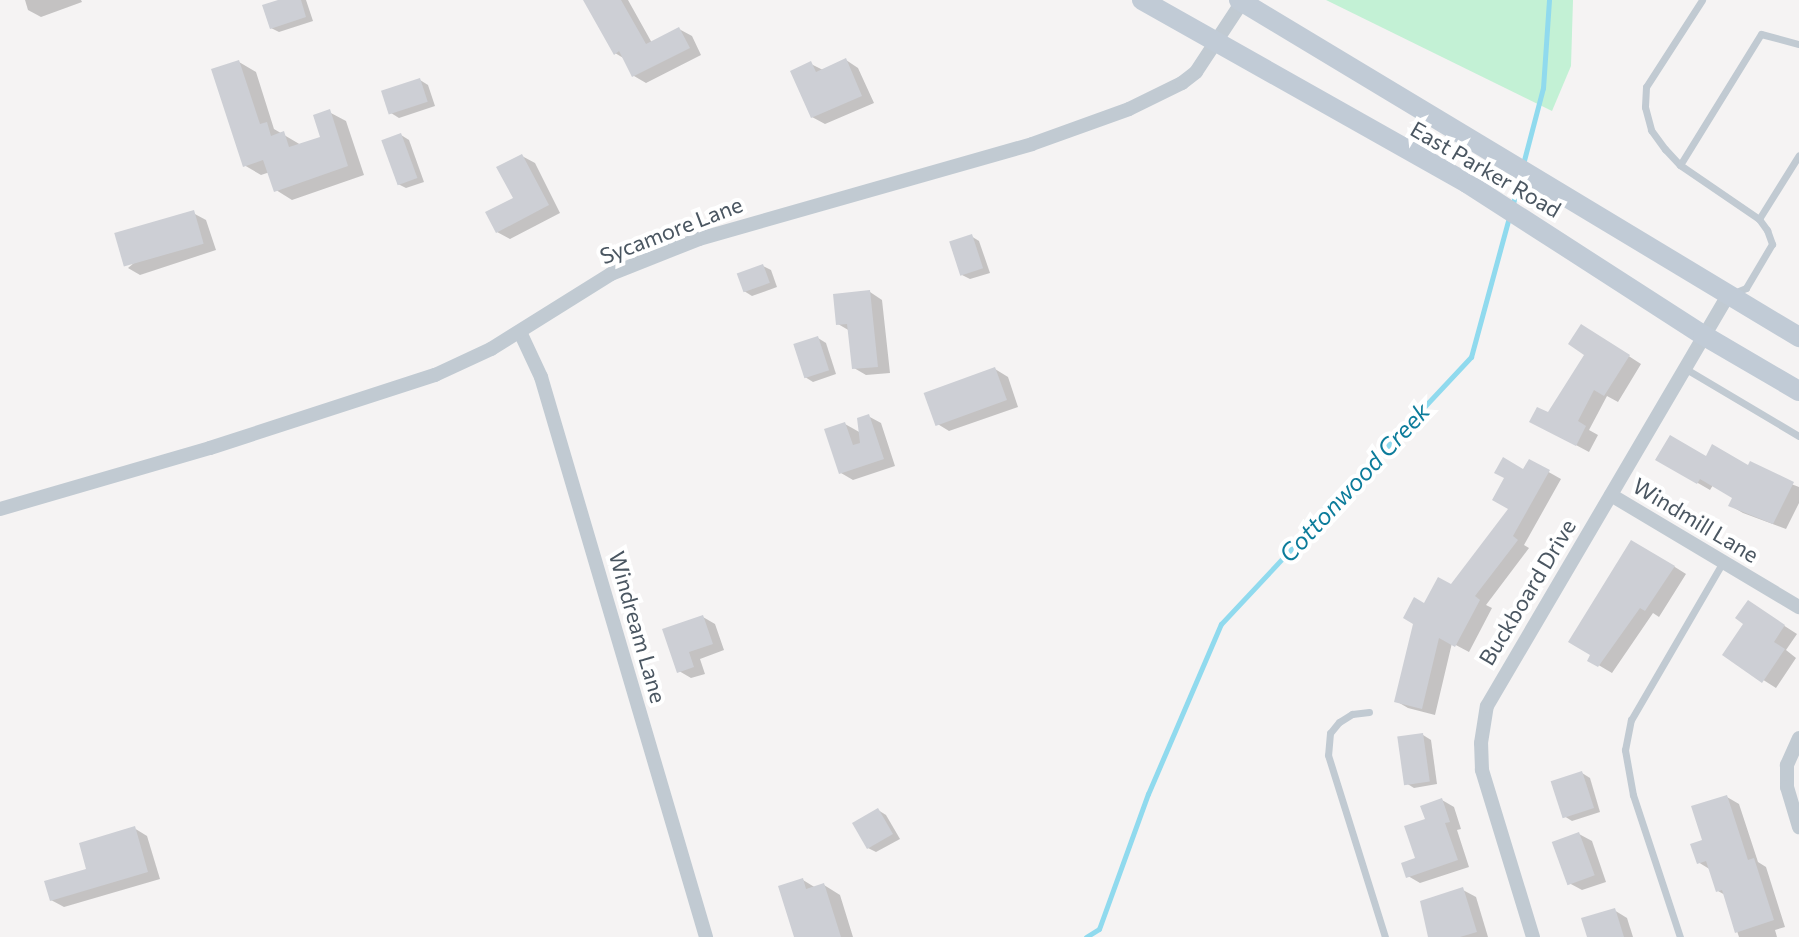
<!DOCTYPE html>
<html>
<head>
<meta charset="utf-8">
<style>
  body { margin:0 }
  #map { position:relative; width:1799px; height:937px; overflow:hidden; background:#f5f3f3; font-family:Commissioner,sans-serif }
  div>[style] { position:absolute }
  .green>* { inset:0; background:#c3f1d5 }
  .shadow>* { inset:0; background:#0003 }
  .stream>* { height:5px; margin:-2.5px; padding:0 2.5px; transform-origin:2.5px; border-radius:2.5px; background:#90daee }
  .building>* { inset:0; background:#cdcfd5; transform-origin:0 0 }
  .service>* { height:7px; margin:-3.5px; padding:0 3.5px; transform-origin:3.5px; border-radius:3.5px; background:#c1cad2 }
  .minor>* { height:14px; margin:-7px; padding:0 7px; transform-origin:7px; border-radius:7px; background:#c1cad2 }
  .secondary>* { height:20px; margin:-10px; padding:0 10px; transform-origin:10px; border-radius:10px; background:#c1cbd6 }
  span { translate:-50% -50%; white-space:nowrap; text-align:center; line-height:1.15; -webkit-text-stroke:8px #fff; paint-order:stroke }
  .street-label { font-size:22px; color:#4a5661 }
  .water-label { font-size:24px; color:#0c7c9b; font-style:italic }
</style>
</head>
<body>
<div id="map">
  <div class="green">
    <div style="clip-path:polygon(1326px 0,1573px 0,1571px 66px,1552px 111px)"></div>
  </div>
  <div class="shadow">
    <div style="clip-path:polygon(25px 0,81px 0,82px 2px,41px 17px,28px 10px)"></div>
    <div style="clip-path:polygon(285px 0,306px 0,313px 21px,279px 32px,271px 28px)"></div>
    <div style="clip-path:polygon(585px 0,628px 0,652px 43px,679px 29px,692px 36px,701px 55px,646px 83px,634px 76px,625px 59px,615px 53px)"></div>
    <div style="clip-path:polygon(846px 60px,858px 68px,874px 103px,825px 124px,812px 117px,811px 64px,823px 70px)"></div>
    <div style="clip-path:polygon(239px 62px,256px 72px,274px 129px,301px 145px,323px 138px,329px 112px,346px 121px,364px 175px,292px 200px,276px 190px,270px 172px,261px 175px,244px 165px)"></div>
    <div style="clip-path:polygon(420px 80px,428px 85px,435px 106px,399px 118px,391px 113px)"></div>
    <div style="clip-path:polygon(401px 135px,409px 140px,424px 182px,406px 188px,398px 184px)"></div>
    <div style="clip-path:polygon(522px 156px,535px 163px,560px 213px,510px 239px,497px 232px,515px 199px)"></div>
    <div style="clip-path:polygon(193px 213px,206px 220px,216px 250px,140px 275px,128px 268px)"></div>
    <div style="clip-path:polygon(971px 236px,979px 241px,990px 273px,970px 279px,962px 275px)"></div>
    <div style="clip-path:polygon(763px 266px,771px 270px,777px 287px,752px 296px,744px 291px)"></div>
    <div style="clip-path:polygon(870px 292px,882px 300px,890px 373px,866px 375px,854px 368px,850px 331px,838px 324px)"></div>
    <div style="clip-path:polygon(1593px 333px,1641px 364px,1618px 402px,1607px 396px,1589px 430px,1598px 435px,1589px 452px,1544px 428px,1549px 415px,1587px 354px)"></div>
    <div style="clip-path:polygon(818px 338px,826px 343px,836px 374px,813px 382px,805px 377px)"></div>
    <div style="clip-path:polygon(995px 369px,1008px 377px,1018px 407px,949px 431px,936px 423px)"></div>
    <div style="clip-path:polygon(868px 416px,881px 423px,895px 466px,853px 480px,841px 473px,845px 424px,861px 433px)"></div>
    <div style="clip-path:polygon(1706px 459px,1749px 468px,1799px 487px,1799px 503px,1786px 529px,1743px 513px,1731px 506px,1735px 497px,1713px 485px,1710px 490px,1658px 460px)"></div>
    <div style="clip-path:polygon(1529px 461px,1561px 479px,1524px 545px,1529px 548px,1486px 605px,1492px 608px,1469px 652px,1452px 643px,1435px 715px,1408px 708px,1396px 701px,1425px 605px,1452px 586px,1511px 509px)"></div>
    <div style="clip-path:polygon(1667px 562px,1686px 574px,1659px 617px,1653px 613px,1612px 673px,1590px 660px)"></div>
    <div style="clip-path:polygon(1760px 610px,1797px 634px,1786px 650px,1796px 658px,1776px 688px,1724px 655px)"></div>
    <div style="clip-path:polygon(703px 617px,715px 624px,724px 650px,700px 659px,705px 674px,691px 678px,679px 671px)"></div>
    <div style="clip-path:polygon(1423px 735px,1431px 740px,1437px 784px,1414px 788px,1406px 783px)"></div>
    <div style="clip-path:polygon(1582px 773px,1590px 778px,1600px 812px,1572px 821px,1564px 816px)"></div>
    <div style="clip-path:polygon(1727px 797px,1739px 804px,1758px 862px,1766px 867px,1785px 927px,1775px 930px,1777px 937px,1739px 937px,1725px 895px,1718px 891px,1711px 870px,1698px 862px,1704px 841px)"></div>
    <div style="clip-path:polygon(1442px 800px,1454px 807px,1461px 829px,1457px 830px,1469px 867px,1420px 883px,1408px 876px,1417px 860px,1427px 821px)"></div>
    <div style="clip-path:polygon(878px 810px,886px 815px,900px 839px,876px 852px,868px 848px)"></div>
    <div style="clip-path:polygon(134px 828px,147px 836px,160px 879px,64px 907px,51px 900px)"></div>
    <div style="clip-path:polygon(1579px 834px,1592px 841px,1606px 882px,1582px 890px,1569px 883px)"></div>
    <div style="clip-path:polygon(803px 880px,816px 888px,824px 885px,840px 895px,853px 937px,796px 937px)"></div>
    <div style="clip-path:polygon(1463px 890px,1476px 897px,1488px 937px,1431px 937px)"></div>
    <div style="clip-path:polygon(1614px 910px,1627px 918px,1633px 937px,1589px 937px)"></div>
  </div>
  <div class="stream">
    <div style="left:1523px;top:164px;width:79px;rotate:-75.3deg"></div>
    <div style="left:1543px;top:88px;width:88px;rotate:-86.1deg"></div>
    <div style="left:1512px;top:207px;width:34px;rotate:-75deg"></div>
    <div style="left:1086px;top:937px;width:15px;rotate:-32deg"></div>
    <div style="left:1099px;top:929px;width:144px;rotate:-70.1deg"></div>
    <div style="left:1148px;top:794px;width:185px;rotate:-66.8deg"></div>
    <div style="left:1221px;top:624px;width:366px;rotate:-46.9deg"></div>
    <div style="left:1471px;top:357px;width:145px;rotate:-74.8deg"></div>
  </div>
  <div class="building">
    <div style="clip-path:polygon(278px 0,301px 0,306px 17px,270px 29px,262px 5px)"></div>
    <div style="clip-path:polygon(583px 0,621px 0,646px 44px,679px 27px,690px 48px,632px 77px,619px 51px,614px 55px)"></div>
    <div style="clip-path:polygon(846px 58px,862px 96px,811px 118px,790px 71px,811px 61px,816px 72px)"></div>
    <div style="clip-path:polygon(239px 60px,260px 124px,267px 122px,271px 136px,284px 131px,289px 147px,320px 137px,313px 115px,330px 109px,348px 166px,274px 192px,263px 160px,243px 167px,211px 69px)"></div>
    <div style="left:420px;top:78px;width:25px;height:41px;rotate:72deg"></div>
    <div style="left:401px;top:133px;width:48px;height:21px;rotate:70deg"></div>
    <div style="clip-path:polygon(522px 154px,549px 205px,496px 233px,485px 212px,513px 198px,496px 167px)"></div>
    <div style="left:194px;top:210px;width:35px;height:83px;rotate:74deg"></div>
    <div style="left:972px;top:234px;width:36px;height:24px;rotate:72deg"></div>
    <div style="left:763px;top:264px;width:20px;height:28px;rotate:70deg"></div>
    <div style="clip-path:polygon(870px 290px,878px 367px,852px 369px,847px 324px,836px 325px,833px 294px)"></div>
    <div style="clip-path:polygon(1581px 324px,1630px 355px,1604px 396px,1594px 390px,1578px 421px,1586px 426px,1576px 446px,1529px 422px,1537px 407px,1548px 412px,1584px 355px,1568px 344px)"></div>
    <div style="left:818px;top:336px;width:36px;height:26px;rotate:72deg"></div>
    <div style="left:995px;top:367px;width:35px;height:76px;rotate:70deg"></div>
    <div style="clip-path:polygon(869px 414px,884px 459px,839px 474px,824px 429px,845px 422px,853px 445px,860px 443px,857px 418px)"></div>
    <div style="clip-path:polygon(1670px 435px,1706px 456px,1712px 444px,1748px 465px,1750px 461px,1794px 482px,1773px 524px,1728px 506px,1732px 498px,1700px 479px,1697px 484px,1655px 460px)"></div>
    <div style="clip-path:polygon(1503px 457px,1523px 469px,1529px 459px,1550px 470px,1513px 536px,1518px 540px,1475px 596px,1480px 600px,1455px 647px,1439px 638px,1422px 709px,1394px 702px,1413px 624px,1403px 618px,1414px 597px,1424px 603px,1438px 577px,1451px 584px,1508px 509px,1492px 500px,1504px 478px,1494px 473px)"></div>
    <div style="clip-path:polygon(1631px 540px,1675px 566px,1645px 611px,1640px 608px,1598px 667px,1587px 661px,1590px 655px,1568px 642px)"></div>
    <div style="clip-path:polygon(1748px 600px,1785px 625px,1774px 642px,1785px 649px,1762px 683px,1722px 655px,1743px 624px,1735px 618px)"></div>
    <div style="clip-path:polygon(703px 615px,713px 644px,689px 652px,694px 667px,677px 673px,662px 629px)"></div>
    <div style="left:1423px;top:733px;width:49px;height:26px;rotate:82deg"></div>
    <div style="left:1582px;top:771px;width:39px;height:33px;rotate:72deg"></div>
    <div style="clip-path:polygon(1727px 795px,1748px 860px,1754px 858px,1774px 920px,1735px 933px,1722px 890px,1716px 892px,1706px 861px,1697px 864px,1690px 844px,1702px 840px,1691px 806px)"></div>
    <div style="clip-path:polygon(1442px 798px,1450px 822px,1445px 823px,1458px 860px,1406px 878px,1401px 863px,1415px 858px,1404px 826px,1425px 819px,1420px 806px)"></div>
    <div style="left:878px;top:808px;width:30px;height:30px;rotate:60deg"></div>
    <div style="clip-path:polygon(135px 826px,148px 872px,50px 901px,44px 881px,86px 869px,79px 843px)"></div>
    <div style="left:1579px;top:832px;width:46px;height:29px;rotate:70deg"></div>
    <div style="clip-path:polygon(803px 878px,806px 889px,824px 883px,841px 937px,794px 937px,778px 886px)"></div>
    <div style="clip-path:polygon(1463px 887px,1477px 932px,1460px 937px,1428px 937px,1420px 901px)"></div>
    <div style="clip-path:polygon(1615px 908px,1624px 937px,1587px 937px,1581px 918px)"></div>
  </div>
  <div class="service">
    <div style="left:1702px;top:0;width:103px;rotate:122.8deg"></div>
    <div style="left:1646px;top:87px;width:20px;rotate:93deg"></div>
    <div style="left:1645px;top:107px;width:24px;rotate:75deg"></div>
    <div style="left:1651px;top:130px;width:24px;rotate:54deg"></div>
    <div style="left:1665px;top:149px;width:22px;rotate:47deg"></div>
    <div style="left:1680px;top:165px;width:96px;rotate:34.4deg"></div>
    <div style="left:1759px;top:219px;width:14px;rotate:54deg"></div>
    <div style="left:1767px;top:230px;width:15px;rotate:70deg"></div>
    <div style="left:1772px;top:244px;width:51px;rotate:120.6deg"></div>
    <div style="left:1746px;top:288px;width:13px;rotate:157deg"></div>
    <div style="left:1680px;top:165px;width:154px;rotate:-58.3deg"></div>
    <div style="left:1761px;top:34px;width:39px;rotate:15deg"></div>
    <div style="left:1759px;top:219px;width:75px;rotate:-58deg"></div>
    <div style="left:1686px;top:369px;width:131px;rotate:30.7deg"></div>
    <div style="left:1369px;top:712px;width:17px;rotate:173deg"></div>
    <div style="left:1352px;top:714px;width:15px;rotate:148deg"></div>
    <div style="left:1339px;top:722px;width:14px;rotate:129deg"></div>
    <div style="left:1330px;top:733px;width:22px;rotate:95deg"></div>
    <div style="left:1328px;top:755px;width:191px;rotate:72.6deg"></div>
    <div style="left:1680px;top:937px;width:150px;rotate:-108.3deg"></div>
    <div style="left:1633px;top:795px;width:46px;rotate:-100.1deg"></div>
    <div style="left:1625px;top:750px;width:31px;rotate:-79deg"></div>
    <div style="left:1631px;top:720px;width:183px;rotate:-59.8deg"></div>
  </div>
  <div class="minor">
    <div style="left:520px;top:332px;width:50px;rotate:65deg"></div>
    <div style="left:541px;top:377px;width:584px;rotate:73.58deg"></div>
    <div style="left:1611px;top:495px;width:219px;rotate:30.8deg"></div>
    <div style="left:0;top:509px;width:219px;rotate:-16.2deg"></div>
    <div style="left:210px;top:448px;width:237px;rotate:-18deg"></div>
    <div style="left:435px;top:375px;width:62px;rotate:-24.9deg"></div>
    <div style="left:491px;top:349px;width:142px;rotate:-32deg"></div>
    <div style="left:611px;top:274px;width:95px;rotate:-21.7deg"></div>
    <div style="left:699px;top:239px;width:346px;rotate:-15.9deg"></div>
    <div style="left:1032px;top:144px;width:103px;rotate:-19.8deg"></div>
    <div style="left:1129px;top:109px;width:59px;rotate:-26.1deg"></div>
    <div style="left:1182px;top:83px;width:18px;rotate:-38deg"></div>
    <div style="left:1196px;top:72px;width:84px;rotate:-56.7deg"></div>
    <div style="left:1799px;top:738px;width:30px;rotate:114deg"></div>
    <div style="left:1787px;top:765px;width:22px;rotate:90deg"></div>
    <div style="left:1787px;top:787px;width:42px;rotate:73.3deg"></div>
    <div style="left:1533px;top:937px;width:175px;rotate:-107deg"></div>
    <div style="left:1482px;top:770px;width:27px;rotate:-92deg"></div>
    <div style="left:1481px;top:743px;width:37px;rotate:-81deg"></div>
    <div style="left:1487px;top:706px;width:476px;rotate:-59.6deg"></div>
  </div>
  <div class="secondary">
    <div style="left:1142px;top:0;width:373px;rotate:29.4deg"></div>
    <div style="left:1467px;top:183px;width:281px;rotate:32.8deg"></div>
    <div style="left:1703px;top:335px;width:111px;rotate:30.3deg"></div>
    <div style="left:1239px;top:0;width:654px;rotate:31.04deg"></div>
  </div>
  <div class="street-label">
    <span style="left:1486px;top:169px;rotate:30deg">East Parker Road</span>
    <span style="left:671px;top:230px;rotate:-21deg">Sycamore Lane</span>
    <span style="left:1696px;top:520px;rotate:31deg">Windmill Lane</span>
    <span style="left:1527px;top:592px;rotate:-59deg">Buckboard Drive</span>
    <span style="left:638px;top:627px;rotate:74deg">Windream Lane</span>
  </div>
  <div class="water-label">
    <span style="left:1354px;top:482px;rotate:-47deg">Cottonwood Creek</span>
  </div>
</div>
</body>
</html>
